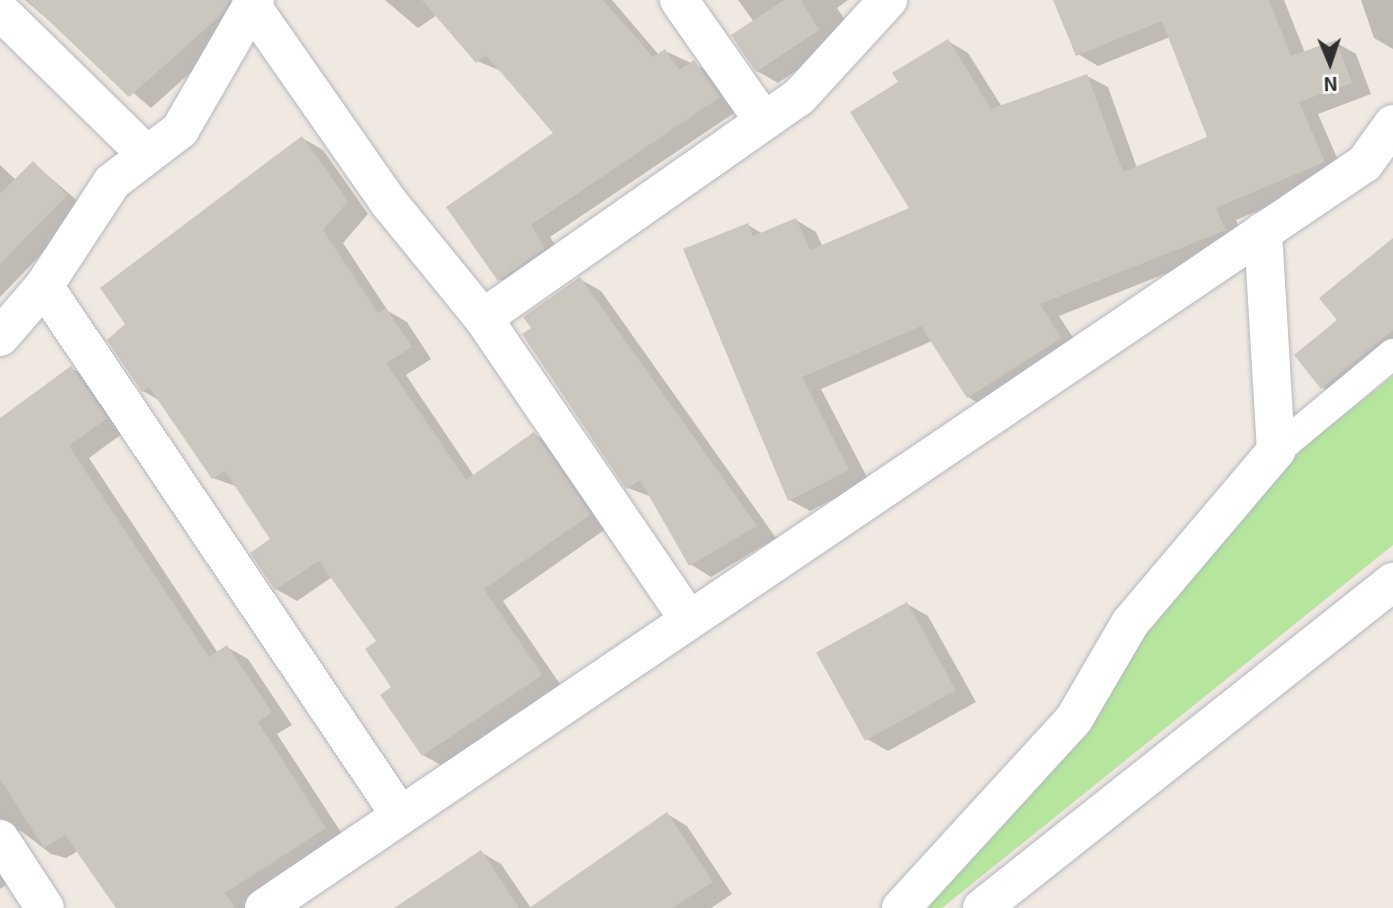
<!DOCTYPE html>
<html>
<head>
<meta charset="utf-8">
<style>
  body { margin:0 }
  #map { position:relative; width:1393px; height:908px; overflow:hidden; background:#efe9e1; font-family:"Exo 2",sans-serif }
  div>[style] { position:absolute }
  .green>* { inset:0; background:#b6e59e }
  .shadow>* { inset:0; background:#0003 }
  .building>* { inset:0; background:#cbc7bf; transform-origin:0 0 }
  .roads { filter:drop-shadow(0 0 2px #b4b7c1) drop-shadow(0 0 2px #b4b7c1) }
  .lane>* { height:30px; margin:-15px; padding:0 15px; transform-origin:15px; border-radius:15px; background:#fff }
  .street>* { height:38px; margin:-19px; padding:0 19px; transform-origin:19px; border-radius:19px; background:#fff }
  span { translate:-50% -50%; white-space:nowrap; text-align:center; line-height:1.15; -webkit-text-stroke:5px #fff; paint-order:stroke }
  .north { position:absolute; left:1295px; top:28px; width:70px; height:70px; -webkit-text-stroke:5px #fff; paint-order:stroke; rotate:178deg; font-size:19px; font-weight:700; line-height:28px; text-align:center; color:#2e2e2e }
  .north::after { content:''; display:block; margin:auto; width:24px; height:32px; background:#2e2e2e; clip-path:polygon(50% 0,100% 100%,50% 72%,0 100%) }
</style>
</head>
<body>
<div id="map">
  <div class="green">
    <div style="clip-path:polygon(1393px 376px,1393px 545px,942px 908px,922px 908px,1145px 630px,1304px 447px)"></div>
  </div>
  <div class="shadow">
    <div style="clip-path:polygon(25px 0,257px 0,227px 40px,151px 108px)"></div>
    <div style="clip-path:polygon(385px 0,612px 0,659px 55px,665px 51px,715px 74px,740px 109px,550px 237px,565px 260px,520px 291px,499px 279px,556px 134px,501px 71px,477px 61px,437px 15px,418px 28px)"></div>
    <div style="clip-path:polygon(738px 0,848px 0,837px 8px,847px 23px,839px 42px,778px 83px,757px 71px,754px 22px)"></div>
    <div style="clip-path:polygon(1055px 0,1284px 0,1305px 53px,1335px 42px,1356px 54px,1371px 94px,1318px 114px,1344px 174px,1236px 220px,1245px 242px,1059px 316px,1081px 350px,988px 409px,968px 397px,932px 341px,821px 389px,869px 481px,810px 511px,790px 500px,748px 225px,763px 234px,796px 220px,816px 232px,823px 247px,911px 209px,900px 83px,948px 41px,968px 53px,1002px 107px,1087px 76px,1108px 87px,1137px 168px,1210px 138px,1170px 37px,1098px 66px,1078px 54px)"></div>
    <div style="clip-path:polygon(1361px 0,1393px 0,1393px 49px,1374px 38px)"></div>
    <div style="clip-path:polygon(302px 138px,323px 150px,368px 214px,343px 243px,388px 311px,407px 322px,431px 359px,406px 375px,474px 476px,534px 434px,555px 446px,610px 526px,503px 601px,562px 687px,444px 767px,423px 755px,379px 642px,332px 577px,297px 601px,276px 589px,272px 539px,238px 487px,213px 478px,162px 402px,143px 391px,127px 325px)"></div>
    <div style="clip-path:polygon(33px 163px,86px 208px,0 297px,0 165px,16px 180px)"></div>
    <div style="clip-path:polygon(1393px 240px,1393px 357px,1342px 399px,1322px 387px,1339px 320px)"></div>
    <div style="clip-path:polygon(580px 279px,601px 291px,776px 538px,711px 577px,690px 564px,652px 497px,628px 488px)"></div>
    <div style="clip-path:polygon(71px 368px,92px 380px,126px 431px,89px 458px,218px 653px,227px 647px,248px 659px,292px 725px,277px 734px,346px 840px,245px 908px,118px 908px,78px 851px,66px 858px,51px 854px,21px 831px,10px 831px,0 850px,0 420px)"></div>
    <div style="clip-path:polygon(907px 604px,928px 616px,976px 702px,888px 751px,867px 739px)"></div>
    <div style="clip-path:polygon(667px 814px,687px 826px,732px 894px,711px 908px,532px 908px)"></div>
    <div style="clip-path:polygon(481px 852px,501px 864px,531px 908px,402px 908px)"></div>
    <div style="clip-path:polygon(0 857px,13px 880px,0 889px)"></div>
  </div>
  <div class="building">
    <div style="clip-path:polygon(27px 0,230px 0,220px 16px,129px 97px)"></div>
    <div style="clip-path:polygon(422px 0,603px 0,653px 57px,665px 49px,679px 70px,694px 60px,720px 97px,531px 225px,545px 248px,498px 281px,446px 207px,553px 133px,486px 55px,476px 63px)"></div>
    <div style="clip-path:polygon(784px 0,801px 0,819px 30px,756px 72px,731px 35px)"></div>
    <div style="clip-path:polygon(1053px 0,1269px 0,1291px 56px,1336px 40px,1352px 83px,1299px 102px,1325px 162px,1216px 208px,1226px 230px,1040px 304px,1061px 338px,967px 398px,921px 326px,802px 377px,849px 470px,788px 501px,683px 249px,748px 223px,753px 236px,796px 218px,810px 250px,909px 208px,850px 112px,898px 82px,892px 73px,948px 39px,991px 109px,1087px 74px,1123px 172px,1207px 137px,1162px 21px,1076px 56px)"></div>
    <div style="clip-path:polygon(302px 136px,348px 201px,323px 230px,378px 313px,386px 308px,412px 347px,386px 363px,466px 480px,534px 432px,591px 514px,484px 589px,542px 675px,422px 756px,380px 695px,391px 687px,365px 649px,376px 641px,319px 561px,275px 590px,250px 553px,270px 539px,225px 471px,212px 479px,149px 387px,142px 392px,107px 340px,125px 324px,100px 288px)"></div>
    <div style="clip-path:polygon(33px 161px,67px 195px,0 264px,0 194px)"></div>
    <div style="clip-path:polygon(1393px 238px,1393px 330px,1321px 389px,1294px 355px,1337px 320px,1319px 298px)"></div>
    <div style="clip-path:polygon(580px 277px,757px 526px,689px 566px,640px 480px,626px 489px,522px 334px,531px 328px,523px 317px)"></div>
    <div style="clip-path:polygon(71px 366px,107px 418px,69px 446px,209px 657px,227px 645px,272px 712px,258px 722px,326px 828px,225px 893px,235px 908px,116px 908px,65px 835px,44px 848px,0 779px,0 418px)"></div>
    <div style="left:907px;top:602px;width:101px;height:104px;rotate:61deg"></div>
    <div style="clip-path:polygon(667px 812px,713px 882px,672px 908px,529px 908px)"></div>
    <div style="clip-path:polygon(481px 850px,519px 908px,394px 908px)"></div>
  </div>
  <div class="roads">
    <div class="lane">
      <div style="left:1276px;top:451px;width:152px;rotate:-39.7deg"></div>
    </div>
    <div class="street">
      <div style="left:679px;top:0;width:146px;rotate:55deg"></div>
      <div style="left:251px;top:5px;width:243px;rotate:55.1deg"></div>
      <div style="left:390px;top:204px;width:147px;rotate:50.8deg"></div>
      <div style="left:483px;top:318px;width:363px;rotate:55.7deg"></div>
      <div style="left:0;top:11px;width:202px;rotate:44.4deg"></div>
      <div style="left:44px;top:286px;width:638px;rotate:56.06deg"></div>
      <div style="left:483px;top:318px;width:386px;rotate:-35deg"></div>
      <div style="left:799px;top:97px;width:132px;rotate:-47.5deg"></div>
      <div style="left:0;top:337px;width:67px;rotate:-49.2deg"></div>
      <div style="left:44px;top:286px;width:124px;rotate:-56.8deg"></div>
      <div style="left:112px;top:182px;width:86px;rotate:-37.4deg"></div>
      <div style="left:180px;top:130px;width:150px;rotate:-60deg"></div>
      <div style="left:0;top:839px;width:82px;rotate:56.9deg"></div>
      <div style="left:264px;top:908px;width:1329px;rotate:-34.08deg"></div>
      <div style="left:1365px;top:163px;width:48px;rotate:-54.3deg"></div>
      <div style="left:901px;top:908px;width:256px;rotate:-47.5deg"></div>
      <div style="left:1074px;top:719px;width:111px;rotate:-59.7deg"></div>
      <div style="left:1130px;top:623px;width:226px;rotate:-49.7deg"></div>
      <div style="left:1276px;top:451px;width:220px;rotate:-93.4deg"></div>
      <div style="left:982px;top:908px;width:525px;rotate:-38.42deg"></div>
    </div>
  </div>
  <div class="north">N</div>
</div>
</body>
</html>
